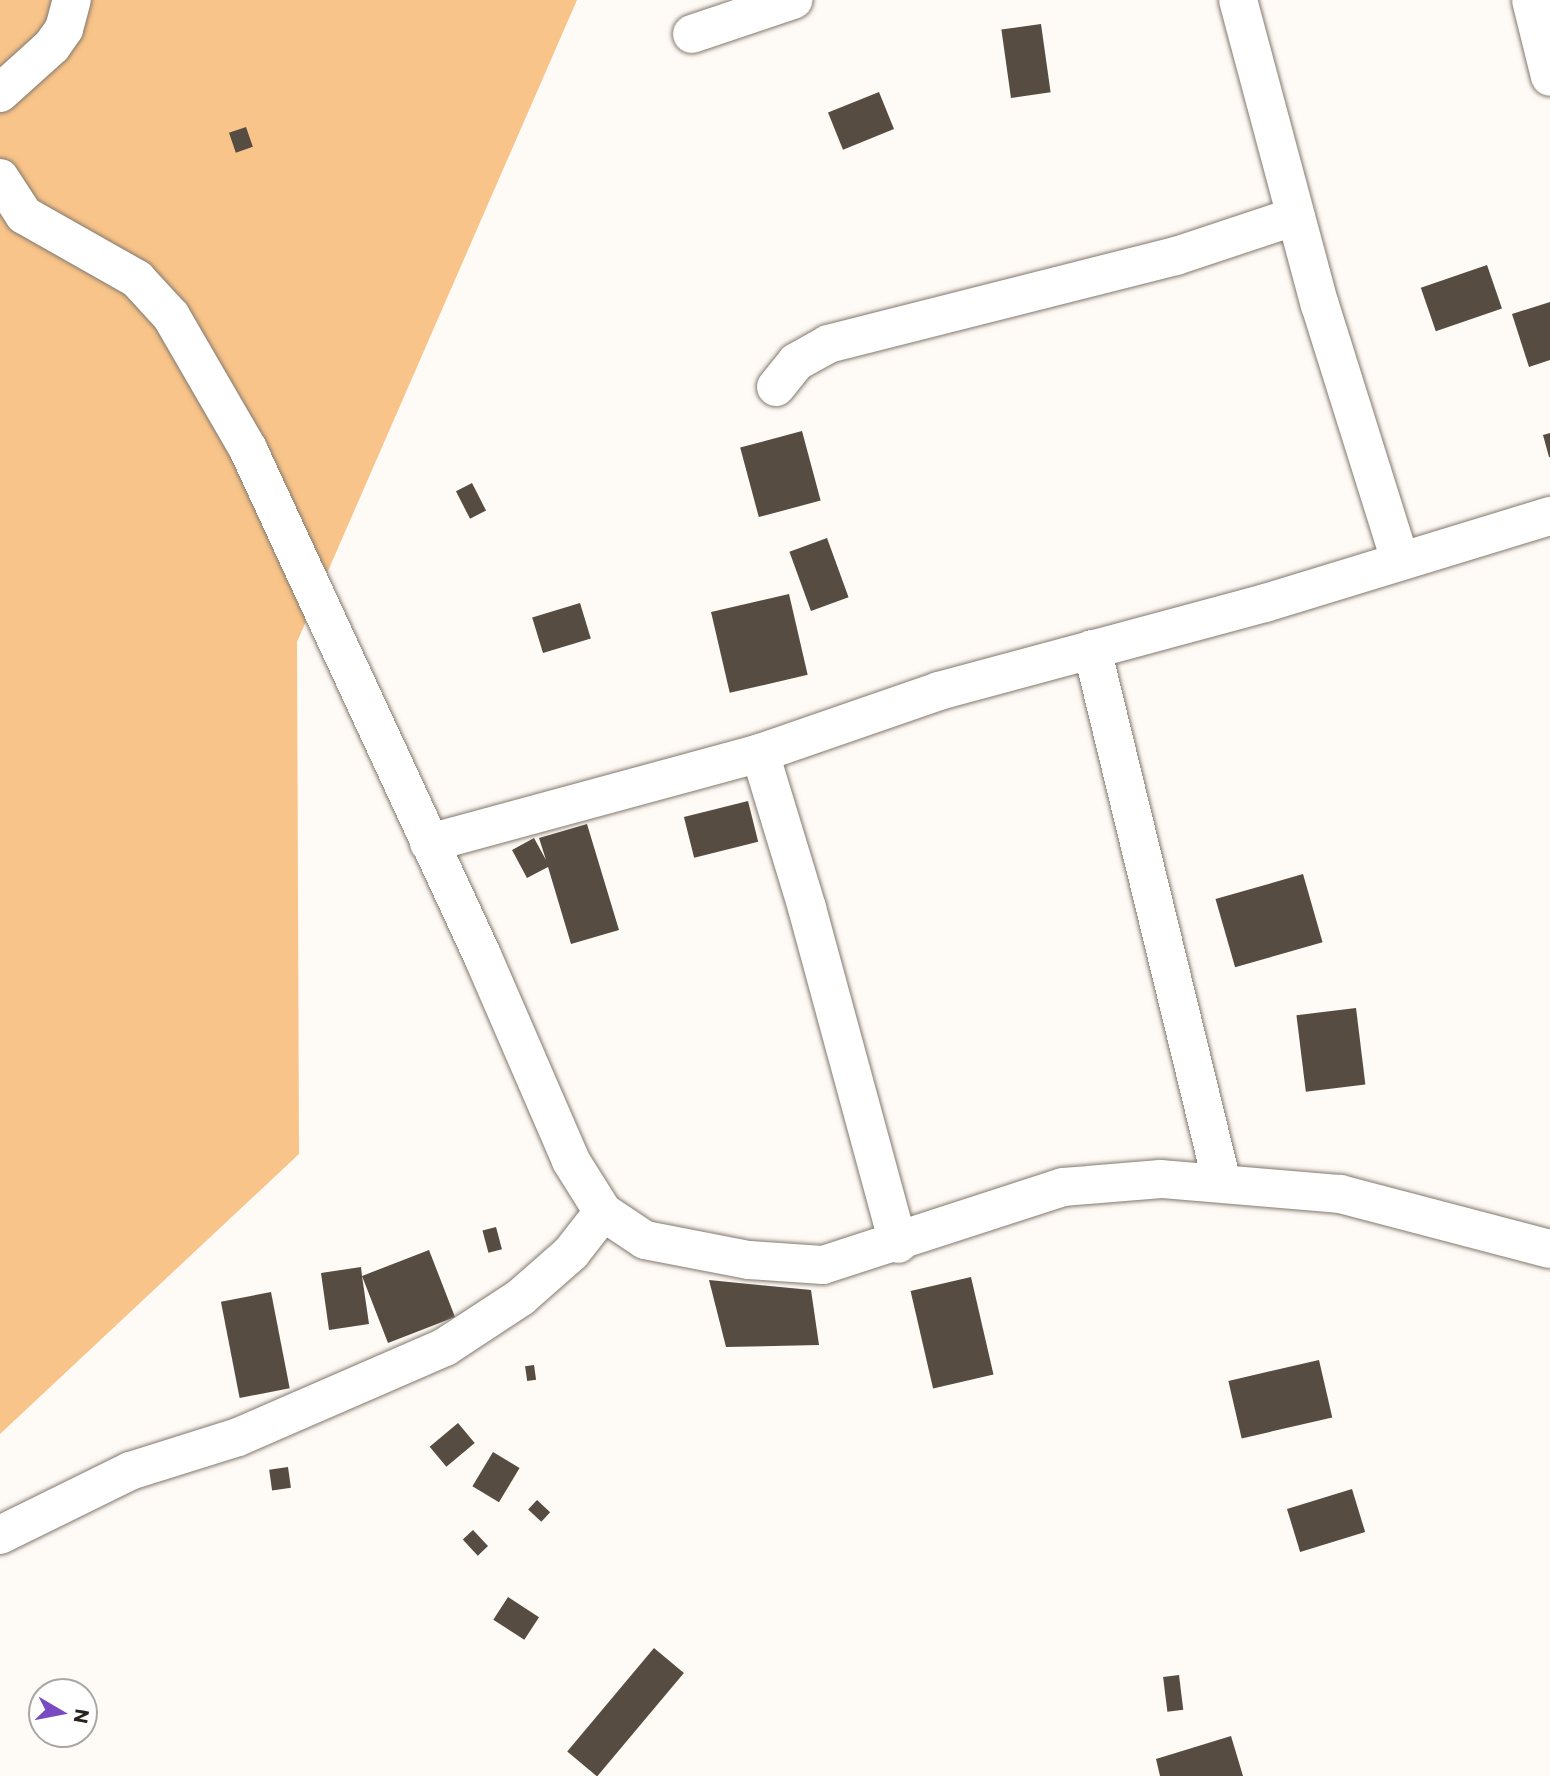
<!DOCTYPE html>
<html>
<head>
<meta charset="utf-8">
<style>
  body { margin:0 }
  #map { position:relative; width:1550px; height:1776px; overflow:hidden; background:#fefaf5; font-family:Commissioner,sans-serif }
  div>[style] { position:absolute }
  .green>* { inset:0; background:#f8c489 }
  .building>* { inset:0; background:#564c42; transform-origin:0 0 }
  .roads { filter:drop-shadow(0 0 2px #82786d) drop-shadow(0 0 2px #82786d) }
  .minor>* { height:38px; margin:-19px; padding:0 19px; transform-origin:19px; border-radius:19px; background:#fff }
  span { translate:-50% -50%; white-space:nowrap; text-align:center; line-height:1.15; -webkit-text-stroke:7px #fff; paint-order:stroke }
  .north { position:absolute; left:28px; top:1678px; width:70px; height:70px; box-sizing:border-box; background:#fff; border:2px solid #a9a7a5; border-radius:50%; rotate:100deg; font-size:19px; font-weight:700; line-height:28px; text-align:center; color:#27231f }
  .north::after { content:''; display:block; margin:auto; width:24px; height:32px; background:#784bc3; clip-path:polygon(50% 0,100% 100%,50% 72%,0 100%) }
</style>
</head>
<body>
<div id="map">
  <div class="green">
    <div style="clip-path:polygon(0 0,577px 0,297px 642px,299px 1154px,0 1434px)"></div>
  </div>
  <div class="building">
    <div style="left:1041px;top:24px;width:69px;height:40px;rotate:82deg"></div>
    <div style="left:879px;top:92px;width:40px;height:55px;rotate:68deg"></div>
    <div style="left:246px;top:127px;width:21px;height:18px;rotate:71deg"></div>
    <div style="left:1487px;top:265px;width:46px;height:70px;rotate:71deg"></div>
    <div style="clip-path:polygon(1550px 302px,1550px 360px,1529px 367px,1512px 314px)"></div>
    <div style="left:802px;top:431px;width:72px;height:64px;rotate:75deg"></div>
    <div style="clip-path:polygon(1550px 433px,1550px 457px,1549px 457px,1543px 435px)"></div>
    <div style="left:472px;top:483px;width:31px;height:18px;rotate:63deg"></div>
    <div style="left:827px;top:538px;width:63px;height:40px;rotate:70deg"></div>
    <div style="left:789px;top:594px;width:83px;height:80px;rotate:77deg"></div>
    <div style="left:580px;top:603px;width:37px;height:50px;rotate:73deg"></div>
    <div style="left:748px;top:801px;width:42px;height:66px;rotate:76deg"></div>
    <div style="clip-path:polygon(587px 824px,619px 930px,571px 944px,548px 867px,527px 878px,512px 850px,534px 838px,546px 860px,539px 838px)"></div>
    <div style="left:1303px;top:874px;width:71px;height:91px;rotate:74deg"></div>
    <div style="left:1356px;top:1008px;width:77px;height:60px;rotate:83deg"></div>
    <div style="left:496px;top:1227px;width:23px;height:14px;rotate:75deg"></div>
    <div style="clip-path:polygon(429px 1250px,455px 1317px,388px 1343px,362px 1276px,369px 1324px,329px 1330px,321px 1273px,361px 1267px,362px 1276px)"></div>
    <div style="left:971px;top:1277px;width:100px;height:62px;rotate:77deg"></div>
    <div style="clip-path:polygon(709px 1280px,811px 1290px,819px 1345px,726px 1347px)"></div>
    <div style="left:271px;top:1292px;width:98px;height:51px;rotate:79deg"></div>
    <div style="left:1319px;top:1360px;width:59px;height:93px;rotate:77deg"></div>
    <div style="left:534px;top:1365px;width:15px;height:9px;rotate:82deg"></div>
    <div style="left:458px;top:1423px;width:26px;height:37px;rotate:50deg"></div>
    <div style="left:493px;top:1452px;width:31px;height:40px;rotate:31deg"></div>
    <div style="left:288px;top:1467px;width:21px;height:19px;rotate:82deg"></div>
    <div style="left:1352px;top:1489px;width:45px;height:68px;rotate:73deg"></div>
    <div style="left:537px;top:1500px;width:18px;height:13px;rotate:43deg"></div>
    <div style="left:473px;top:1530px;width:22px;height:14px;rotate:47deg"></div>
    <div style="left:508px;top:1597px;width:37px;height:27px;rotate:33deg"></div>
    <div style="left:654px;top:1648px;width:39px;height:135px;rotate:40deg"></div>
    <div style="left:1179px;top:1675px;width:35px;height:16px;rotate:83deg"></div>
    <div style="clip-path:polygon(1231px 1736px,1243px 1776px,1160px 1776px,1156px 1759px)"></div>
  </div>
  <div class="roads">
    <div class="minor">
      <div style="left:1238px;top:0;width:316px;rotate:75deg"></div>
      <div style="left:1320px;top:305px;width:267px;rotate:72.6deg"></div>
      <div style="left:1531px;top:0;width:79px;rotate:76.1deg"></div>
      <div style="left:692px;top:34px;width:107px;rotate:-18.6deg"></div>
      <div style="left:0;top:93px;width:70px;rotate:-42.1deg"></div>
      <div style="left:52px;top:46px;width:21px;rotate:-55deg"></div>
      <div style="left:64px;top:29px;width:30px;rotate:-75deg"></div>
      <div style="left:0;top:178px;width:44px;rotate:57deg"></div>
      <div style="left:24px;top:215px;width:130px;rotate:29.5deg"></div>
      <div style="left:137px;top:279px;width:50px;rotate:47.4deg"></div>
      <div style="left:171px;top:316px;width:154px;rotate:59.9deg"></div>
      <div style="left:248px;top:449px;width:557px;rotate:65.18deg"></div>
      <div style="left:482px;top:955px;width:224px;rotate:66.6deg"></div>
      <div style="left:571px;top:1161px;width:60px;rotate:57.9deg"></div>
      <div style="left:603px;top:1212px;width:50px;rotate:33.7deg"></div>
      <div style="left:645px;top:1240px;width:106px;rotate:10.9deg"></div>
      <div style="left:749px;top:1260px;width:74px;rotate:3.9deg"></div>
      <div style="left:823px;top:1265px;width:252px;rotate:-18deg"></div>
      <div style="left:1063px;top:1187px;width:98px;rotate:-4.7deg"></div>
      <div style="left:1161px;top:1179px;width:180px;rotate:4.8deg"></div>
      <div style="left:1340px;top:1194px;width:217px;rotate:14.7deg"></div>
      <div style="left:776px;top:387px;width:32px;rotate:-51deg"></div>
      <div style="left:796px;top:362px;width:37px;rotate:-29deg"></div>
      <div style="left:828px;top:344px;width:359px;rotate:-14.2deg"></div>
      <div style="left:1176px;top:256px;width:126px;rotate:-18.4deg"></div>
      <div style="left:1092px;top:649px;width:550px;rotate:76.32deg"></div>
      <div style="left:760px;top:753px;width:162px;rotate:73.1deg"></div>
      <div style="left:807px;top:908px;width:348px;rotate:74.8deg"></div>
      <div style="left:429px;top:843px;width:343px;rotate:-15.2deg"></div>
      <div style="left:760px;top:753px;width:189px;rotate:-19.1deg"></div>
      <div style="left:939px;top:691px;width:338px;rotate:-15.1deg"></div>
      <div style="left:1265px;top:603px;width:298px;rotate:-17deg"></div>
      <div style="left:0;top:1535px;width:145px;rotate:-26.2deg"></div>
      <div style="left:130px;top:1471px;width:113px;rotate:-17.5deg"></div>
      <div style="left:238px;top:1437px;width:226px;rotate:-23.5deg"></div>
      <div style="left:445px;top:1347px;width:91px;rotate:-33.3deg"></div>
      <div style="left:521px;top:1297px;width:67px;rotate:-41.3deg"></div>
      <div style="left:571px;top:1253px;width:52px;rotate:-52deg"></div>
    </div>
  </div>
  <div class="north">N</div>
</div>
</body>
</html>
